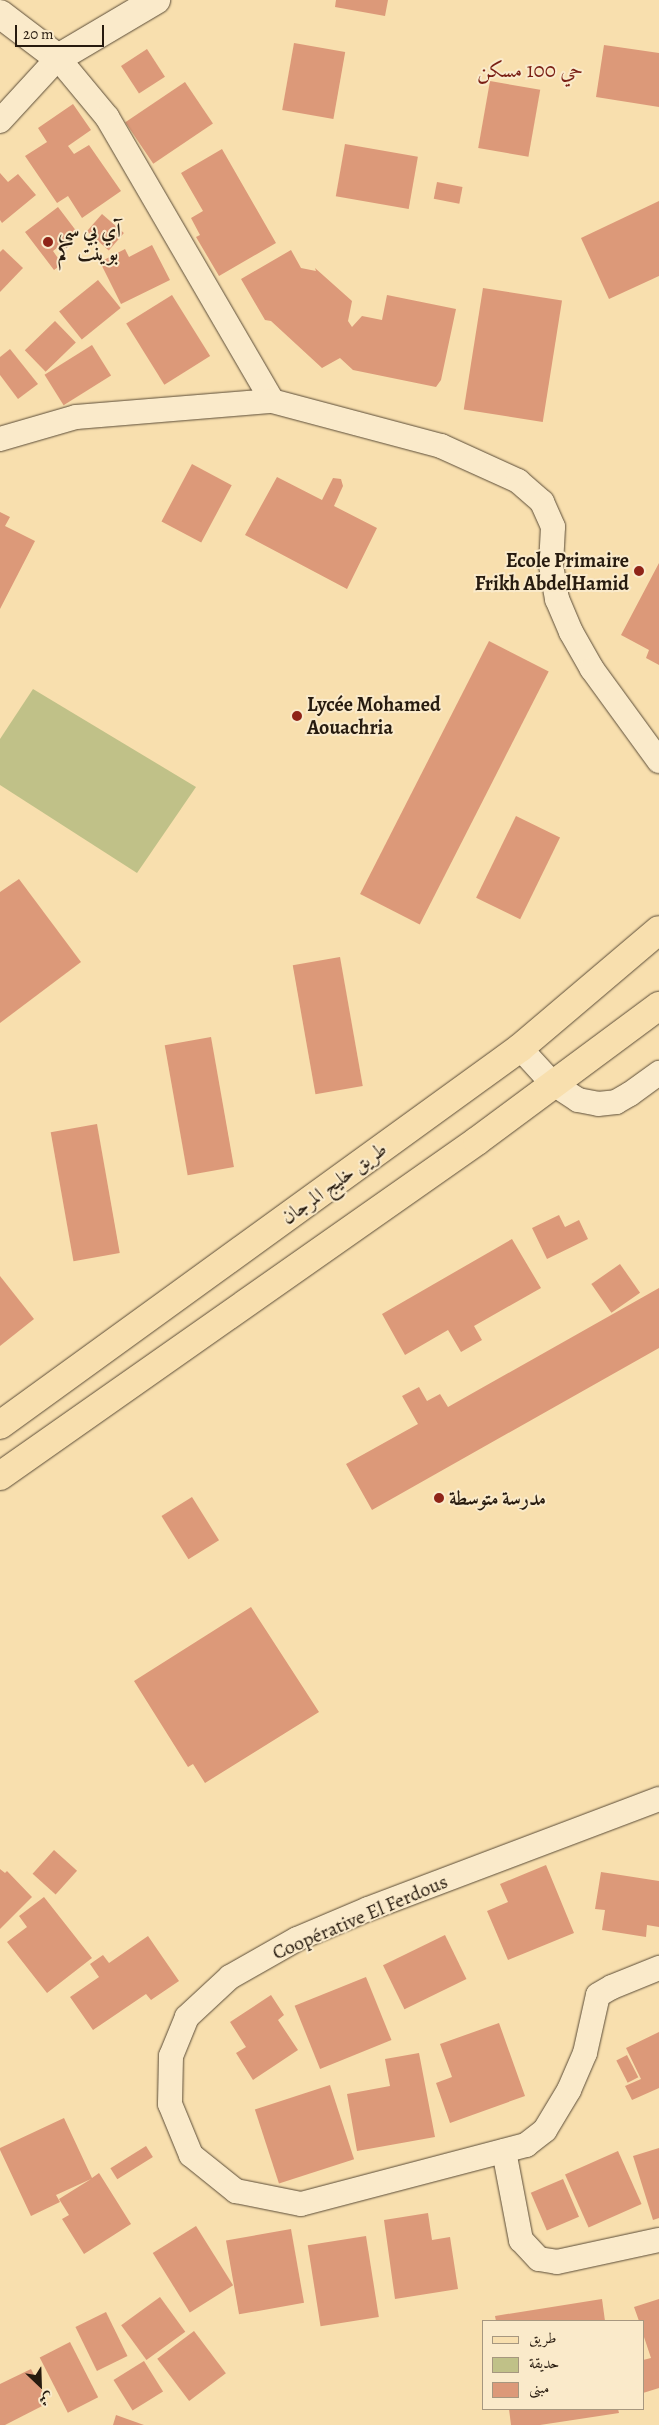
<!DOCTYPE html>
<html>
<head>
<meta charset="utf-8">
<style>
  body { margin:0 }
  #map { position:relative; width:659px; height:2425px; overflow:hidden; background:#f8dfae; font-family:Alegreya,Amiri,serif }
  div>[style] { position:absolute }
  .green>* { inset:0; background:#c0c188 }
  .building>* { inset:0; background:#dc9979; transform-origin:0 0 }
  .roads { filter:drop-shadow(0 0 1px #5b4c37) drop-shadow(0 0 1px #5b4c37) }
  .street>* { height:24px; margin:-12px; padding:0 12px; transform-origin:12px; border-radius:12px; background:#faeaca }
  .secondary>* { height:28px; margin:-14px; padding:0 14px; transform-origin:14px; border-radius:14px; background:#faeaca }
  .primary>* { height:28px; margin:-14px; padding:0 14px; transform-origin:14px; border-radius:14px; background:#f8dfae }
  .dots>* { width:14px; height:14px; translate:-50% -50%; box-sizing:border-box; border:2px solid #faeaca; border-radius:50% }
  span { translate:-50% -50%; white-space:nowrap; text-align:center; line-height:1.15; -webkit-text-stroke:4px #faeaca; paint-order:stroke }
  .poi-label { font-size:20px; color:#271b0f; font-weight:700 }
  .left { translate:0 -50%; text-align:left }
  .right { translate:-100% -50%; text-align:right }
  .street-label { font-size:20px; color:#271b0f }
  .neighbourhood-label { font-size:21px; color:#7a1f14 }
  .legend { position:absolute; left:482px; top:2320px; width:162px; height:90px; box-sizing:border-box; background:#faeaca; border:1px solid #a6977f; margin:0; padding:6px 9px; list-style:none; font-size:15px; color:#271b0f }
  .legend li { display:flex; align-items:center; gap:10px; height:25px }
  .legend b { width:25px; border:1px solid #a6977f }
  .north { position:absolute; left:15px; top:2360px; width:50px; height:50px; -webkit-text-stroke:4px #faeaca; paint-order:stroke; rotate:156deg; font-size:14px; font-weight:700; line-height:20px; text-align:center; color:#271b0f }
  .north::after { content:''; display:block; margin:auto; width:18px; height:22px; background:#271b0f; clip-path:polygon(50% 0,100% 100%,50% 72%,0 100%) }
  .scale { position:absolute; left:15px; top:25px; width:89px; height:22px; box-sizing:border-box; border:2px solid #271b0f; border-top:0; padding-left:6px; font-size:15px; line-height:18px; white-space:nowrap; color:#271b0f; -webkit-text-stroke:4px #faeaca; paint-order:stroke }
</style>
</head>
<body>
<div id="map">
  <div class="green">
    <div style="clip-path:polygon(33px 689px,196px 787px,137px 873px,0 785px,0 739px)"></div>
  </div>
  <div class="building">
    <div style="clip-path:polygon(336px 0,388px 0,385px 16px,335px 7px)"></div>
    <div style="left:294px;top:43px;width:52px;height:68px;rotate:10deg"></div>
    <div style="clip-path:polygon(604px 45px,659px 53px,659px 107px,596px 97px)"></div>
    <div style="left:147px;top:49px;width:33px;height:31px;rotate:57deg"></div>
    <div style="left:490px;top:81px;width:51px;height:68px;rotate:10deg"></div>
    <div style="left:185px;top:82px;width:50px;height:72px;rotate:56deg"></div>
    <div style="clip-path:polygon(73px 104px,91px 130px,68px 146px,74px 154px,89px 145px,121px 191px,82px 218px,68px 196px,57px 203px,25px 156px,47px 142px,38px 128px)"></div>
    <div style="left:345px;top:144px;width:74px;height:53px;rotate:10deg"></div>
    <div style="clip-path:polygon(222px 149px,276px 243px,219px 276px,196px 237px,200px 235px,191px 218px,203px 211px,181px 173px)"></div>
    <div style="clip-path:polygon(0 173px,8px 182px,18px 174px,36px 195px,2px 223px,0 220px)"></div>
    <div style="left:437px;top:182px;width:26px;height:17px;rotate:11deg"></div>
    <div style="clip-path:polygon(659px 201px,659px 276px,609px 299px,581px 238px)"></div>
    <div style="clip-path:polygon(58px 207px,77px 232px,53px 251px,62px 264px,54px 270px,25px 232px)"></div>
    <div style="left:102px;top:214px;width:29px;height:23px;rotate:41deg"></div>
    <div style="clip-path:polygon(152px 245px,170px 280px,121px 304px,100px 262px,125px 249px,129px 257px)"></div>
    <div style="clip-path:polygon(3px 249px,23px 268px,0 292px,0 252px)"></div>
    <div style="clip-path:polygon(291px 250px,301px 268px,316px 271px,315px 268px,352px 301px,348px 321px,352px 327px,362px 316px,382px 320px,387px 295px,456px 309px,441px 380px,436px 387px,353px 370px,340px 358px,322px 368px,271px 321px,265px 320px,241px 279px)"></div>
    <div style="left:98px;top:280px;width:36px;height:50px;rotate:51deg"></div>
    <div style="left:483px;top:288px;width:80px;height:123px;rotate:9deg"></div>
    <div style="left:172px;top:295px;width:72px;height:54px;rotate:58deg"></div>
    <div style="left:55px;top:321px;width:30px;height:42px;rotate:46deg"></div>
    <div style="left:92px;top:345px;width:36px;height:56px;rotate:58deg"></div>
    <div style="clip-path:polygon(10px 349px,38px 384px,18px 399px,0 375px,0 357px)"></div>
    <div style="left:192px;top:464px;width:45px;height:65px;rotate:28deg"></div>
    <div style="clip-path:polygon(277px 477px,322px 500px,333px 478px,341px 479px,343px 486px,334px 506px,377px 528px,347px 589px,245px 535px)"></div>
    <div style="clip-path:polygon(0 512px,10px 517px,5px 526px,35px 541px,0 609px)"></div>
    <div style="clip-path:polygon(659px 563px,659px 665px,646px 658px,649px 650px,621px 635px)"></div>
    <div style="left:489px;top:641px;width:67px;height:284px;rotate:27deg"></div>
    <div style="left:516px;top:816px;width:49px;height:91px;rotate:26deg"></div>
    <div style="clip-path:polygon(19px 879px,81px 962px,0 1023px,0 892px)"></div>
    <div style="left:340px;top:957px;width:131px;height:48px;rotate:80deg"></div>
    <div style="left:211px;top:1037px;width:132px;height:47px;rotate:80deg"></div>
    <div style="left:97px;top:1124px;width:131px;height:47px;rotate:80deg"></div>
    <div style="clip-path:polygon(559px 1215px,565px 1227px,579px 1220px,588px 1239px,547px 1259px,532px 1228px)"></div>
    <div style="clip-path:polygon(512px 1239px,541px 1288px,474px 1326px,482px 1340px,461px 1352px,448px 1330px,405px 1355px,382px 1314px)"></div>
    <div style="left:620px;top:1264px;width:35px;height:35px;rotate:55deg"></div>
    <div style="clip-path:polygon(0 1276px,34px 1319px,0 1346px)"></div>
    <div style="clip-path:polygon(659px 1288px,659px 1348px,372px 1510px,346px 1464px,418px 1424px,402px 1396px,419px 1387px,427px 1401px,440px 1394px,448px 1407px)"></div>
    <div style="left:192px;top:1497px;width:51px;height:36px;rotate:58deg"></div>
    <div style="clip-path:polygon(251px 1607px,319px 1712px,205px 1783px,193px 1764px,188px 1767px,134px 1681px)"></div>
    <div style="left:54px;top:1850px;width:31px;height:32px;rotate:42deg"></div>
    <div style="clip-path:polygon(546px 1865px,574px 1933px,508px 1960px,487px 1911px,508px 1902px,500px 1884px)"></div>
    <div style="clip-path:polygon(0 1869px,5px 1873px,7px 1871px,32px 1897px,0 1929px)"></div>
    <div style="clip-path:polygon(601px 1872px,659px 1881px,659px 1927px,647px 1925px,646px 1937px,602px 1930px,605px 1910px,595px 1909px)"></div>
    <div style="clip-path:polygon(44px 1897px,92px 1958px,47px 1993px,7px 1942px,27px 1927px,19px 1916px)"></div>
    <div style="left:445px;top:1935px;width:49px;height:69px;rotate:64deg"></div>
    <div style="clip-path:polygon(148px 1936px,179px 1981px,151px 2000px,146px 1994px,93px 2030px,70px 1997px,99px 1977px,90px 1964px,103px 1955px,109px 1963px)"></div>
    <div style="left:366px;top:1977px;width:68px;height:77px;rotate:68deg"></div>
    <div style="clip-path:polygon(271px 1995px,284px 2015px,278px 2020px,298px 2050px,253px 2080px,236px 2053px,246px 2047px,230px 2022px)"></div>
    <div style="clip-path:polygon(499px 2023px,525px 2096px,450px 2123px,436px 2083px,452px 2077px,440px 2044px)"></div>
    <div style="clip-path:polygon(659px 2032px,659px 2088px,632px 2100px,625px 2086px,641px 2079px,626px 2048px)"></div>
    <div style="clip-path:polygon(419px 2053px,435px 2137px,357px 2151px,347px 2094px,390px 2086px,385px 2059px)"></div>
    <div style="left:627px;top:2055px;width:25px;height:12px;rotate:63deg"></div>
    <div style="left:330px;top:2085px;width:78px;height:79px;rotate:72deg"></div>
    <div style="clip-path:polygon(64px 2118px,92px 2178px,99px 2173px,131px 2224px,84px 2254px,62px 2219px,69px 2215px,59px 2199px,91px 2179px,56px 2195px,60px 2202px,31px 2216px,0 2150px,0 2148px)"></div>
    <div style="left:146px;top:2146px;width:13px;height:42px;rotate:58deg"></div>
    <div style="clip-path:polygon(659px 2148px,659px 2218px,653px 2220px,633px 2156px)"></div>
    <div style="left:618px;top:2151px;width:58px;height:58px;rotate:66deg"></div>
    <div style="left:563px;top:2179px;width:41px;height:35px;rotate:67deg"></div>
    <div style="clip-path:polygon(428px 2213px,432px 2240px,450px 2237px,458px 2289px,395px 2299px,384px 2220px)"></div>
    <div style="left:196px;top:2226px;width:70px;height:51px;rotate:58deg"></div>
    <div style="left:291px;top:2229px;width:75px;height:66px;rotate:80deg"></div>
    <div style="left:366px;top:2236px;width:82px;height:59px;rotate:81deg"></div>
    <div style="left:160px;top:2297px;width:43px;height:48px;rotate:54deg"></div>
    <div style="clip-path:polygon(602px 2299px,605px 2321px,496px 2321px,495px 2316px)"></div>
    <div style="clip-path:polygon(659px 2299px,659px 2388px,643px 2393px,643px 2360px,651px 2358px,643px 2334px,643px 2321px,639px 2321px,634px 2307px)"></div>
    <div style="left:106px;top:2312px;width:49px;height:34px;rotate:64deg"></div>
    <div style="left:194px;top:2331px;width:53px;height:46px;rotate:53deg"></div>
    <div style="left:70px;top:2342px;width:62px;height:34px;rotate:63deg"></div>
    <div style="left:144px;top:2361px;width:36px;height:36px;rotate:58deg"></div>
    <div style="clip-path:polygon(31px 2369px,48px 2403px,5px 2425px,0 2425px,0 2384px)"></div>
    <div style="clip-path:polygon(509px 2409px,618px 2409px,619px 2413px,540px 2425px,511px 2425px)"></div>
    <div style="clip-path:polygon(116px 2415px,144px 2425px,113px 2425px)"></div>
  </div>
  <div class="roads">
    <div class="street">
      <div style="left:0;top:121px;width:86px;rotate:-47.4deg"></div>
      <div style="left:58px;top:58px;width:77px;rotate:50.3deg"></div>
      <div style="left:107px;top:117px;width:328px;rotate:59.8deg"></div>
      <div style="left:0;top:439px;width:79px;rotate:-16.1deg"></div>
      <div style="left:76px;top:417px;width:197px;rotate:-4.7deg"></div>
      <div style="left:272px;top:401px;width:175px;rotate:14.9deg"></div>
      <div style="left:441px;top:446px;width:85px;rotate:24.4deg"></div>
      <div style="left:518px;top:481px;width:32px;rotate:41deg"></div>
      <div style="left:542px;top:502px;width:27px;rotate:66deg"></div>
      <div style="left:553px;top:527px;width:38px;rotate:93deg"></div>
      <div style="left:551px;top:565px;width:35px;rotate:80deg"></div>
      <div style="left:557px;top:599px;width:36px;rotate:67deg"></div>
      <div style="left:571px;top:632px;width:43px;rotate:60.4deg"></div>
      <div style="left:592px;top:669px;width:114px;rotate:53.9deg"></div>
      <div style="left:520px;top:1048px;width:47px;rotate:47.6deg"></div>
      <div style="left:552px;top:1083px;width:31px;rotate:33deg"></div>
      <div style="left:578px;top:1100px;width:20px;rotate:11deg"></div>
      <div style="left:598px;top:1104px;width:18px;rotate:-6deg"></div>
      <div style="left:616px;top:1102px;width:16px;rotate:-30deg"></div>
      <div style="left:630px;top:1094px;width:36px;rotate:-36deg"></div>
      <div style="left:659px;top:1799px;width:311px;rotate:159.3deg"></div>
      <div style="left:368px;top:1909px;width:77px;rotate:157.1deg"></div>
      <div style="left:297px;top:1939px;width:77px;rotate:150.4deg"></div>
      <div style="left:230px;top:1977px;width:59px;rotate:137.1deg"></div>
      <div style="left:187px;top:2017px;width:42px;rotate:112.3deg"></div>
      <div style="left:171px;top:2056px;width:48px;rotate:91.2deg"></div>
      <div style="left:170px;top:2104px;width:55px;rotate:67.6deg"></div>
      <div style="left:191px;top:2155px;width:58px;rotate:38.7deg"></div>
      <div style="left:236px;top:2191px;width:66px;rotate:11.3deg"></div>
      <div style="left:301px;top:2204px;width:233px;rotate:-14.7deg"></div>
      <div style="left:526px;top:2145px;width:24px;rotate:-38deg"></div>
      <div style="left:545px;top:2130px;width:47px;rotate:-59deg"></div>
      <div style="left:569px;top:2090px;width:40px;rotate:-66.6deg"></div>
      <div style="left:585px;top:2053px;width:59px;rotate:-77.4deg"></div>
      <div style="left:598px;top:1995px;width:16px;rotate:-30deg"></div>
      <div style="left:612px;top:1987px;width:51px;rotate:-22deg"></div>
      <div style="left:504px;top:2151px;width:91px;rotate:79.2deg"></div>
      <div style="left:521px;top:2240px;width:26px;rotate:47deg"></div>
      <div style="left:539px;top:2259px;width:18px;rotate:9deg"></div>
      <div style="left:557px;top:2262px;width:104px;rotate:-12.2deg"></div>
    </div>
    <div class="secondary">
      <div style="left:0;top:14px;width:73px;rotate:37.2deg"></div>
      <div style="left:58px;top:58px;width:114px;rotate:-30.6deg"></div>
    </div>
    <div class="primary">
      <div style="left:0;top:1425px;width:642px;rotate:-35.94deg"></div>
      <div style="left:520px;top:1048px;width:182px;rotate:-40.3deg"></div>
      <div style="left:0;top:1476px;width:583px;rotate:-35.08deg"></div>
      <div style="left:477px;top:1141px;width:227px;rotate:-36.6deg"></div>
    </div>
  </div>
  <div class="dots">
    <div style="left:48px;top:242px;background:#8f2418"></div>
    <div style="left:639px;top:571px;background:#8f2418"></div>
    <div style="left:297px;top:716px;background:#8f2418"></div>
    <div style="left:439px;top:1498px;background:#8f2418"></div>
  </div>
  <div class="poi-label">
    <span class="left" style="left:58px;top:242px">آي بي سي<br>بوينت كم</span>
    <span class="right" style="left:629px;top:572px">Ecole Primaire<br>Frikh AbdelHamid</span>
    <span class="left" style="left:307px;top:716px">Lycée Mohamed<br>Aouachria</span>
    <span class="left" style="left:449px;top:1498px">مدرسة متوسطة</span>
  </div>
  <div class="street-label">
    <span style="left:334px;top:1183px;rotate:-36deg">طريق خليج المرجان</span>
    <span style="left:360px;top:1917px;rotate:-23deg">Coopérative El Ferdous</span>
  </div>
  <div class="neighbourhood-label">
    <span style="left:530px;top:70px">حي 100 مسكن</span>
  </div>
  <ul class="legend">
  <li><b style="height:6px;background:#f8dfae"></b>طريق</li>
  <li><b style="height:14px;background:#c0c188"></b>حديقة</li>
  <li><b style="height:14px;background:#dc9979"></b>مبنى</li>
  </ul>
  <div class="north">ش</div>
  <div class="scale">20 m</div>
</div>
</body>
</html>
